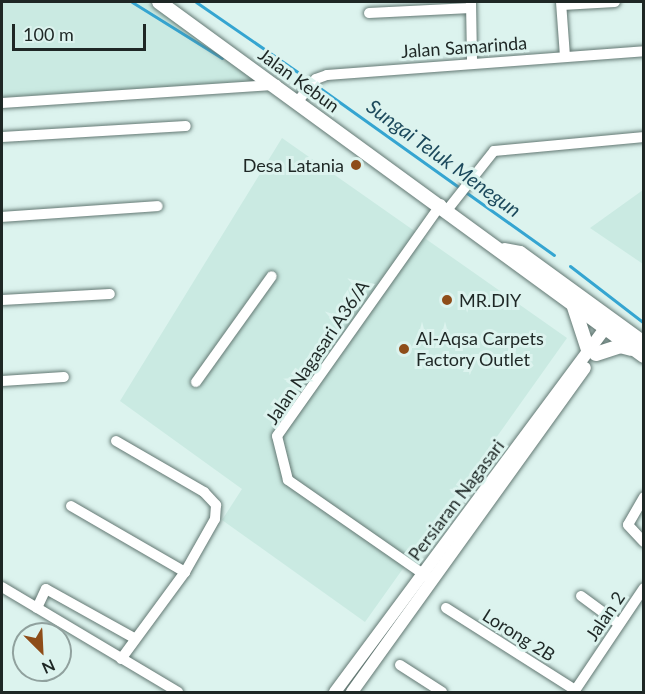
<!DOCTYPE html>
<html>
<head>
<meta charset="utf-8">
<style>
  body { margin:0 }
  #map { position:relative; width:645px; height:694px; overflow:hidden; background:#dcf3ee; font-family:Lato,sans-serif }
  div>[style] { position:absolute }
  .built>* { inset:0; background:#caeae2 }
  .stream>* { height:3px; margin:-1.5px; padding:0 1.5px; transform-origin:1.5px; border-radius:1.5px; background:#35a5d1 }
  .roads { filter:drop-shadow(0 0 2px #637873) drop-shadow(0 0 2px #637873) }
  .minor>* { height:10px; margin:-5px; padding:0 5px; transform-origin:5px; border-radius:5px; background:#fff }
  .tertiary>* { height:12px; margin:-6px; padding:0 6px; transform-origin:6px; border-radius:6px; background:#fff }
  .secondary>* { height:14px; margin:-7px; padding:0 7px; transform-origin:7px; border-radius:7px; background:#fff }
  .dots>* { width:16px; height:16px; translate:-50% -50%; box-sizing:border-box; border:3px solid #dcf3ee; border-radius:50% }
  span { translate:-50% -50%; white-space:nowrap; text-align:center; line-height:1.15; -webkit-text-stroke:6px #dcf3ee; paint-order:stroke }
  .street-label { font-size:18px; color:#1e2725 }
  .poi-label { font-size:18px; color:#1e2725 }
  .right { translate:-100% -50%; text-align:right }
  .left { translate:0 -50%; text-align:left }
  .water-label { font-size:20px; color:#1c495c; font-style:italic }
  .frame { position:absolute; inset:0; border:3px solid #1e2725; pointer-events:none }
  .north { position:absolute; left:12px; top:622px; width:60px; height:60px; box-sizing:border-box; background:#dcf3ee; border:2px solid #90a19e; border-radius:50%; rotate:156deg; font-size:16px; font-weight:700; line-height:24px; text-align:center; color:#1e2725 }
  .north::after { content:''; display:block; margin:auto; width:21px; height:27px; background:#8e4d19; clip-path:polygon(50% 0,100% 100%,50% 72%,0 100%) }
  .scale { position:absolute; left:12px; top:24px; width:134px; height:27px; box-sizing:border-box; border:3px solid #1e2725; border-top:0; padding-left:8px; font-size:18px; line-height:21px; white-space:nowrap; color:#1e2725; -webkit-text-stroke:4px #dcf3ee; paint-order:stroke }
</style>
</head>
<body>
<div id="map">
  <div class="built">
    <div style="clip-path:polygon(2px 2px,146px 2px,260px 82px,2px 97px)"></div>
    <div style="clip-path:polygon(282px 138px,567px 338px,365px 622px,222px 520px,242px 489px,120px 401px)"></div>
    <div style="clip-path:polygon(643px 190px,643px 264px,590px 228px)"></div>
  </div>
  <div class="stream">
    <div style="left:132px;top:2px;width:106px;rotate:31.9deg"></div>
    <div style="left:196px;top:2px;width:134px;rotate:34.6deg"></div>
    <div style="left:317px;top:86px;width:291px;rotate:35.5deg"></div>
    <div style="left:570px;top:266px;width:93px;rotate:37.6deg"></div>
  </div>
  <div class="roads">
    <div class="minor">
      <div style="left:471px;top:2px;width:60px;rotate:89deg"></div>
      <div style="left:561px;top:2px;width:54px;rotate:85.8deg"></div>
      <div style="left:562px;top:5px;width:53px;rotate:-3.2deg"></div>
      <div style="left:369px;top:13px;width:102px;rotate:-2.8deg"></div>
      <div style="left:298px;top:101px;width:28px;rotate:-51deg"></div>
      <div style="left:316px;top:79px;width:12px;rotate:-20deg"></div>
      <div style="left:327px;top:75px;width:318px;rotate:-4.3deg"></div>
      <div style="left:2px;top:103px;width:275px;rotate:-3.8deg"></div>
      <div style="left:2px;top:137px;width:184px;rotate:-3.4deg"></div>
      <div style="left:448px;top:209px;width:74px;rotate:-51.6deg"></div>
      <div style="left:494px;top:151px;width:151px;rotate:-5.3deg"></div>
      <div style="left:2px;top:217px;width:156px;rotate:-4deg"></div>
      <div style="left:2px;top:300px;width:108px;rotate:-3.2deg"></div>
      <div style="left:2px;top:381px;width:62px;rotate:-3.7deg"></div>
      <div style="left:196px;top:382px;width:130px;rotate:-54.4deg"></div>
      <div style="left:116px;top:441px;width:102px;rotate:30.1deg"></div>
      <div style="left:204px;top:492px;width:18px;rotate:47deg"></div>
      <div style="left:216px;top:505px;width:14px;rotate:94deg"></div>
      <div style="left:215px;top:519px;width:61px;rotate:119.5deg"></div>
      <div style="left:185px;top:572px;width:108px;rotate:126.3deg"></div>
      <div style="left:644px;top:497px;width:32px;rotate:120deg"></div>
      <div style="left:628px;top:525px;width:23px;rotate:47deg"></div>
      <div style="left:71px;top:506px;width:132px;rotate:30.1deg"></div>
      <div style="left:429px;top:578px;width:172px;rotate:-145.2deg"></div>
      <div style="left:288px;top:480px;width:45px;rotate:-104deg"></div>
      <div style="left:277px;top:436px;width:284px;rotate:-54.7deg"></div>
      <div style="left:2px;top:587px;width:205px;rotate:30.8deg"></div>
      <div style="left:581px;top:596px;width:47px;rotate:36.4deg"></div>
      <div style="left:37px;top:608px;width:21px;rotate:-65deg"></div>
      <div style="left:46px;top:589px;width:101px;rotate:29.1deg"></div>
      <div style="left:446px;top:608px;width:153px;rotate:32.4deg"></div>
      <div style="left:400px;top:665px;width:50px;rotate:32.7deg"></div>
      <div style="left:574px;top:692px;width:125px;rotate:-56.1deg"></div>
    </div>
    <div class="tertiary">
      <div style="left:335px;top:692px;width:463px;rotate:-53.4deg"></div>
      <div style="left:352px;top:692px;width:399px;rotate:-54.3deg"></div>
    </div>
    <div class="secondary">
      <div style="left:159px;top:2px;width:600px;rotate:36.13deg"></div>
      <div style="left:505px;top:250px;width:15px;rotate:11deg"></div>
      <div style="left:520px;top:253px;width:153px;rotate:36deg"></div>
      <div style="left:573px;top:304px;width:48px;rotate:71.9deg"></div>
      <div style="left:596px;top:354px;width:25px;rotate:-18deg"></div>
      <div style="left:620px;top:346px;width:11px;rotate:15deg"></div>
    </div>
  </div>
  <div class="dots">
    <div style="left:356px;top:165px;background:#8e4d19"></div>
    <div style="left:447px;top:300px;background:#8e4d19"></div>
    <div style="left:404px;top:349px;background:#8e4d19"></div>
  </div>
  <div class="street-label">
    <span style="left:464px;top:47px;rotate:-4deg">Jalan Samarinda</span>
    <span style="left:299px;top:80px;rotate:36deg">Jalan Kebun</span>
    <span style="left:317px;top:352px;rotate:-56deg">Jalan Nagasari A36/A</span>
    <span style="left:456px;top:500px;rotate:-53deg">Persiaran Nagasari</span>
    <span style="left:605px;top:616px;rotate:-56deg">Jalan 2</span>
    <span style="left:519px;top:635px;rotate:32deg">Lorong 2B</span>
  </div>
  <div class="poi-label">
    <span class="right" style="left:344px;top:165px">Desa Latania</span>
    <span class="left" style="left:459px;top:300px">MR.DIY</span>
    <span class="left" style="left:416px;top:349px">Al-Aqsa Carpets<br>Factory Outlet</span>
  </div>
  <div class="water-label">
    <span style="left:444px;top:158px;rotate:36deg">Sungai Teluk Menegun</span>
  </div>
  <div class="frame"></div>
  <div class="north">N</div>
  <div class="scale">100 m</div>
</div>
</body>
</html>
